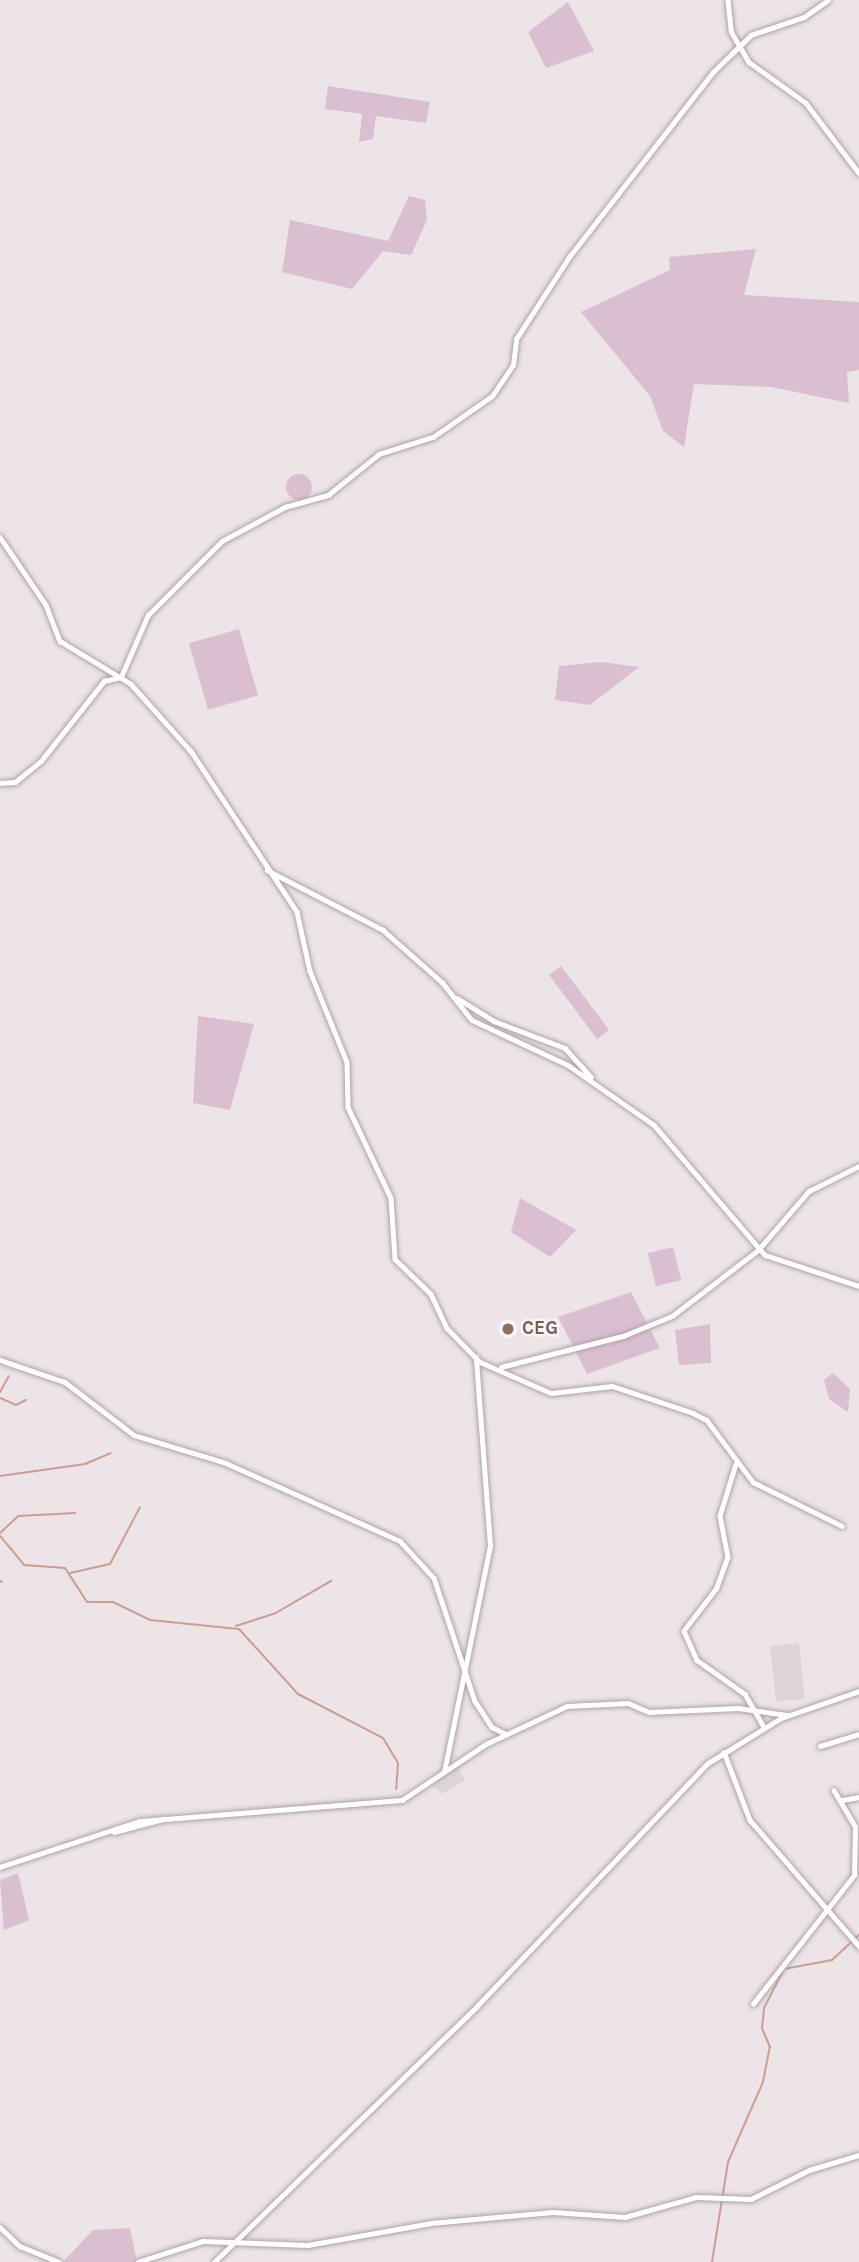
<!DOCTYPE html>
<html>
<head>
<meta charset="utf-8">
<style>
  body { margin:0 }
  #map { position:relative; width:859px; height:2262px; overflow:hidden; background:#ece4e7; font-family:Karla,sans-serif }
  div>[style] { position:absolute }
  .built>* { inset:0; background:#dfd5d9; transform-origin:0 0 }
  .green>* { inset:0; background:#dabfd1; transform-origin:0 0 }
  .round { border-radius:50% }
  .stream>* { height:2px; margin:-1px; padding:0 1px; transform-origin:1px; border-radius:1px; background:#ca9e92 }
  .roads { filter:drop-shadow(0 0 2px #b0a3a7) drop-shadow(0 0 2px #b0a3a7) }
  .minor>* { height:4.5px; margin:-2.25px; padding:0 2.25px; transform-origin:2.25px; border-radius:2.25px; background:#fff }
  .tertiary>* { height:5px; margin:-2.5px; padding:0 2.5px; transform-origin:2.5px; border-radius:2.5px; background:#fff }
  .dots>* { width:19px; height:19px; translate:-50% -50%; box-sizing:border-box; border:4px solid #f8f4f6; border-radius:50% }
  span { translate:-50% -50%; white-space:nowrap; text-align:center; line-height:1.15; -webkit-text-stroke:5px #f8f4f6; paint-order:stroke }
  .education-label { font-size:19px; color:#785e54; font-weight:700 }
  .left { translate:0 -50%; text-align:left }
</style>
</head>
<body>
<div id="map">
  <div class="built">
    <div style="left:799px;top:1643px;width:56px;height:29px;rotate:84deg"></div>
    <div style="clip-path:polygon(456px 1765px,465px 1780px,442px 1794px,429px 1783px)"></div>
  </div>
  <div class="green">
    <div style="clip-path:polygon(568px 2px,594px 51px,546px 68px,528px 32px)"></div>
    <div style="clip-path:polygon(328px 86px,430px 102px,426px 123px,376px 116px,373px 139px,359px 142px,362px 114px,325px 109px)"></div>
    <div style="clip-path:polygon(409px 196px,425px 200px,427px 220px,411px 255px,383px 251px,352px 289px,282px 272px,290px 220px,388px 241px)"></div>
    <div style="clip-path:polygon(756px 249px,744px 295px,859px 302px,859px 370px,847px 372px,849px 403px,771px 387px,694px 384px,684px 447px,663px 431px,650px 396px,581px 312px,670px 270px,669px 257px)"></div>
    <div class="round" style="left:286px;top:474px;width:26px;height:26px"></div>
    <div style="left:239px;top:629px;width:69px;height:52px;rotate:74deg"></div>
    <div style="clip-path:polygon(601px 662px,639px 667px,590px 705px,555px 700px,559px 666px)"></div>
    <div style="left:561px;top:966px;width:80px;height:15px;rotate:53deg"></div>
    <div style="clip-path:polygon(198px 1016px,254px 1024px,230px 1110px,193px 1103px)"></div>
    <div style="clip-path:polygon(520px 1198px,576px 1230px,550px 1257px,511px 1232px)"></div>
    <div style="left:673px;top:1247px;width:34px;height:26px;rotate:76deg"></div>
    <div style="clip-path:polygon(631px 1292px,660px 1348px,587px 1374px,558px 1317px)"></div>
    <div style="clip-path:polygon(710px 1324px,711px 1363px,679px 1365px,675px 1330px)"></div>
    <div style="clip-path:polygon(833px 1373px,850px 1389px,848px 1412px,829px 1399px,824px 1380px)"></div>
    <div style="clip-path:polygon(18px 1873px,29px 1920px,4px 1930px,0 1880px)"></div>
    <div style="clip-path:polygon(130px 2228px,137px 2262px,63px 2262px,93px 2230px)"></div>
  </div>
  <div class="stream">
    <div style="left:0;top:1392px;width:18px;rotate:-61deg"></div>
    <div style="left:0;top:1398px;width:17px;rotate:24deg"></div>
    <div style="left:16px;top:1405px;width:11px;rotate:-27deg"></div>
    <div style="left:0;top:1476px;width:86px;rotate:-8deg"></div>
    <div style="left:85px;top:1464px;width:28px;rotate:-23deg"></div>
    <div style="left:0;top:1533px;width:25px;rotate:-43deg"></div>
    <div style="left:18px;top:1516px;width:57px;rotate:-3deg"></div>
    <div style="left:0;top:1536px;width:38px;rotate:50deg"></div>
    <div style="left:24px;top:1565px;width:41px;rotate:4.2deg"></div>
    <div style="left:65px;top:1568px;width:40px;rotate:57.1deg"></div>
    <div style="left:87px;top:1602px;width:26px"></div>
    <div style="left:113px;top:1602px;width:41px;rotate:25.9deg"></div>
    <div style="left:150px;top:1620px;width:89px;rotate:5.8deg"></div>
    <div style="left:239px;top:1629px;width:88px;rotate:47.8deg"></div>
    <div style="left:298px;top:1694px;width:96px;rotate:27.4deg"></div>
    <div style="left:383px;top:1738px;width:29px;rotate:59deg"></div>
    <div style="left:398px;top:1763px;width:26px;rotate:94deg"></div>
    <div style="left:70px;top:1573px;width:41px;rotate:-12.7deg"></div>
    <div style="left:110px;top:1564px;width:64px;rotate:-62.2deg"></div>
    <div style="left:0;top:1581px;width:2px;rotate:27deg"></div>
    <div style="left:236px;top:1626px;width:40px;rotate:-18deg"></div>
    <div style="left:274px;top:1614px;width:66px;rotate:-30.1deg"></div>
    <div style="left:712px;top:2262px;width:101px;rotate:-80.9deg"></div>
    <div style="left:728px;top:2162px;width:87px;rotate:-66.4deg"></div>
    <div style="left:763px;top:2082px;width:36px;rotate:-79deg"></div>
    <div style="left:770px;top:2047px;width:21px;rotate:-113deg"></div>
    <div style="left:762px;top:2028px;width:20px;rotate:-84deg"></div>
    <div style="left:764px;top:2008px;width:44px;rotate:-62.9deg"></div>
    <div style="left:784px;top:1969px;width:49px;rotate:-10.6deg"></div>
    <div style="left:832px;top:1960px;width:37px;rotate:-43deg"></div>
  </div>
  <div class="roads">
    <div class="minor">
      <div style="left:728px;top:0;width:31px;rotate:84deg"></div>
      <div style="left:731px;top:31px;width:36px;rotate:60deg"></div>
      <div style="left:749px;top:62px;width:70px;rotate:35.7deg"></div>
      <div style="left:806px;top:103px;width:88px;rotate:52.9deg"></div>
      <div style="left:0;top:537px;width:82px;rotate:55.9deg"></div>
      <div style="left:46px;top:605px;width:39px;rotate:69deg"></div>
      <div style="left:60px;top:641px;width:83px;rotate:31.2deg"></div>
      <div style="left:131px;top:684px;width:90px;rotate:48.2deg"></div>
      <div style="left:191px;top:751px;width:193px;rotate:56.6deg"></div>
      <div style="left:297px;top:912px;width:60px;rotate:77.6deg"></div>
      <div style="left:310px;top:971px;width:98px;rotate:67.9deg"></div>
      <div style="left:347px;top:1062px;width:45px;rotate:88.7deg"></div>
      <div style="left:348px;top:1107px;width:101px;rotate:64.7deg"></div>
      <div style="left:391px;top:1198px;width:61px;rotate:86.2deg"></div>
      <div style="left:395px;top:1259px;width:50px;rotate:44.2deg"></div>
      <div style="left:431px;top:1294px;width:38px;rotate:65deg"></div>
      <div style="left:447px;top:1328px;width:47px;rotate:45.9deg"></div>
      <div style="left:480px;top:1362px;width:77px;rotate:23.6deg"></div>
      <div style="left:551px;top:1393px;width:61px;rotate:-6.5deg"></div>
      <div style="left:612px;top:1386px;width:85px;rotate:18.4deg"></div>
      <div style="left:693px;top:1413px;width:16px;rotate:27deg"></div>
      <div style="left:707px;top:1420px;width:77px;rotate:53.4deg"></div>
      <div style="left:753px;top:1482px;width:99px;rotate:26.3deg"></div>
      <div style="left:0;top:783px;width:15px;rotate:-4deg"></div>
      <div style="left:15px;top:782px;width:33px;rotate:-39deg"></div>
      <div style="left:41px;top:761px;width:102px;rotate:-51.8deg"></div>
      <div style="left:104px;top:681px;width:17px;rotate:-13deg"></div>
      <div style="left:121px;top:677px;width:68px;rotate:-66.5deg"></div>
      <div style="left:148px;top:615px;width:105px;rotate:-45deg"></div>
      <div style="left:222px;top:541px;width:72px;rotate:-28.4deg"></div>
      <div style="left:285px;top:507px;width:45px;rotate:-15.6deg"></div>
      <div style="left:328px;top:495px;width:65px;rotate:-38.8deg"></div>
      <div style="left:379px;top:454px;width:57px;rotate:-17.5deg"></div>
      <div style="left:433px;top:437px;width:72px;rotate:-34.8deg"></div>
      <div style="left:492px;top:396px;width:37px;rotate:-56deg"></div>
      <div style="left:513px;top:365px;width:26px;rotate:-83deg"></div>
      <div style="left:516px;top:339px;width:98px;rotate:-57.1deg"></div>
      <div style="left:569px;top:257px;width:233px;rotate:-52.1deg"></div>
      <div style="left:712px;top:73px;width:54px;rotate:-44.3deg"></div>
      <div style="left:751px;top:35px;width:56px;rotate:-18.8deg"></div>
      <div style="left:804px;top:17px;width:29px;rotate:-35deg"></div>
      <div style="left:267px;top:870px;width:131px;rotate:27.3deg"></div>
      <div style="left:383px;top:930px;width:79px;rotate:41.4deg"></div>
      <div style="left:442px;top:982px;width:48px;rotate:51.7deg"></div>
      <div style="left:472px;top:1020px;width:106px;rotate:25.1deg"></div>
      <div style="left:568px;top:1065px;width:105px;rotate:34.9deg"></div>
      <div style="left:654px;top:1125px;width:171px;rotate:49.5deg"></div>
      <div style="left:765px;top:1255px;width:99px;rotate:18.3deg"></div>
      <div style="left:457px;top:998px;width:44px;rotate:31.9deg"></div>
      <div style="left:494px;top:1021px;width:76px;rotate:20.8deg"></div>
      <div style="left:565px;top:1048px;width:39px;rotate:48deg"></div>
      <div style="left:0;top:1360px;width:69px;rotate:18.7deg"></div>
      <div style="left:65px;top:1382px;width:87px;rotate:37.5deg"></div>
      <div style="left:134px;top:1435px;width:96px;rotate:16.9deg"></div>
      <div style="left:226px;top:1463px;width:191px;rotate:24.1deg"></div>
      <div style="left:400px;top:1541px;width:50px;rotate:47.4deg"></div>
      <div style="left:434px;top:1578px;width:130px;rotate:71.6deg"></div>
      <div style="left:475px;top:1701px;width:31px;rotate:57deg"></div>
      <div style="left:492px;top:1727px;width:16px;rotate:27deg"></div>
      <div style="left:501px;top:1367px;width:126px;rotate:-14.3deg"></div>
      <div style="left:623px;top:1336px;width:53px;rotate:-22.2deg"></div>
      <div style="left:672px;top:1316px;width:108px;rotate:-37.5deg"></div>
      <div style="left:758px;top:1250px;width:78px;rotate:-49.2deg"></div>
      <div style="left:809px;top:1191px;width:56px;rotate:-26.6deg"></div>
      <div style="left:736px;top:1464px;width:54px;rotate:107.1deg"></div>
      <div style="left:720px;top:1516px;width:42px;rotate:79deg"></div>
      <div style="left:728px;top:1557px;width:33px;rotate:110deg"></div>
      <div style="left:717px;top:1588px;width:54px;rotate:127.5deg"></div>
      <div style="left:684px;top:1631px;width:32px;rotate:66deg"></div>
      <div style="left:697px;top:1660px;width:59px;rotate:35.3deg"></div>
      <div style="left:745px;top:1694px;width:38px;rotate:60deg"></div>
      <div style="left:820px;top:1746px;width:41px;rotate:-17.1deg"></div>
      <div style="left:724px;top:1752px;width:73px;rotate:69.1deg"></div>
      <div style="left:750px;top:1820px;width:167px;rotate:49.1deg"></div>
      <div style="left:444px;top:1772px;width:231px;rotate:-78.5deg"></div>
      <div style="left:490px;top:1546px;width:189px;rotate:-94.3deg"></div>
      <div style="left:842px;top:1800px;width:17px;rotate:-10deg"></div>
      <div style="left:114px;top:1832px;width:51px;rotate:-14.9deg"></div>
      <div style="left:0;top:1867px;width:147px;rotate:-18.2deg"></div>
      <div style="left:140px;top:1821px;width:263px;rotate:-4.6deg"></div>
      <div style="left:402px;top:1800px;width:101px;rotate:-33.7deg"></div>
      <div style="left:486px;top:1744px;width:89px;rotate:-25.1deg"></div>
      <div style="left:567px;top:1706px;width:61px;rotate:-2.8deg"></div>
      <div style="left:628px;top:1703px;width:23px;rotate:23deg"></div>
      <div style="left:649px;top:1712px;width:89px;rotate:-2.6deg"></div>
      <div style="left:738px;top:1708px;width:49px;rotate:8.1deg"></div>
      <div style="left:753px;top:2004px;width:164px;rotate:-51.9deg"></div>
      <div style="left:854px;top:1875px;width:48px;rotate:-88.8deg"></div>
      <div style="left:855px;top:1827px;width:42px;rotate:-120.3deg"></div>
      <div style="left:0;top:2227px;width:28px;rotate:44deg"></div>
      <div style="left:20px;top:2246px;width:42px;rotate:22.3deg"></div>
      <div style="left:138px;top:2262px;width:68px;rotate:-17.9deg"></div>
      <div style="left:203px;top:2241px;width:105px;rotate:2.2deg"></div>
      <div style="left:308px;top:2245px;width:125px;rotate:-10.1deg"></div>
      <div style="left:431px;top:2223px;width:122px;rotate:-5.2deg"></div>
      <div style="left:553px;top:2212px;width:72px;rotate:4deg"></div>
      <div style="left:625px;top:2217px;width:74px;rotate:-15.7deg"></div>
      <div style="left:696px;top:2197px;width:55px;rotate:2.1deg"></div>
      <div style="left:751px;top:2199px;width:65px;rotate:-26.6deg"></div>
      <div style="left:809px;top:2170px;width:52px;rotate:-16.7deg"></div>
    </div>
    <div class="tertiary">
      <div style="left:214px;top:2262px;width:367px;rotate:-44.2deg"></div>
      <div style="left:477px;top:2006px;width:335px;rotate:-46.5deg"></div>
      <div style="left:708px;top:1763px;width:86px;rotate:-31.7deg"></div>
      <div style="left:781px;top:1718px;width:83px;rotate:-19.1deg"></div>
    </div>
  </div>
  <div class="dots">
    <div style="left:508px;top:1329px;background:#8d6e63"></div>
  </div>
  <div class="education-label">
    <span class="left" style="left:522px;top:1329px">CEG</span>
  </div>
</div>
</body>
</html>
